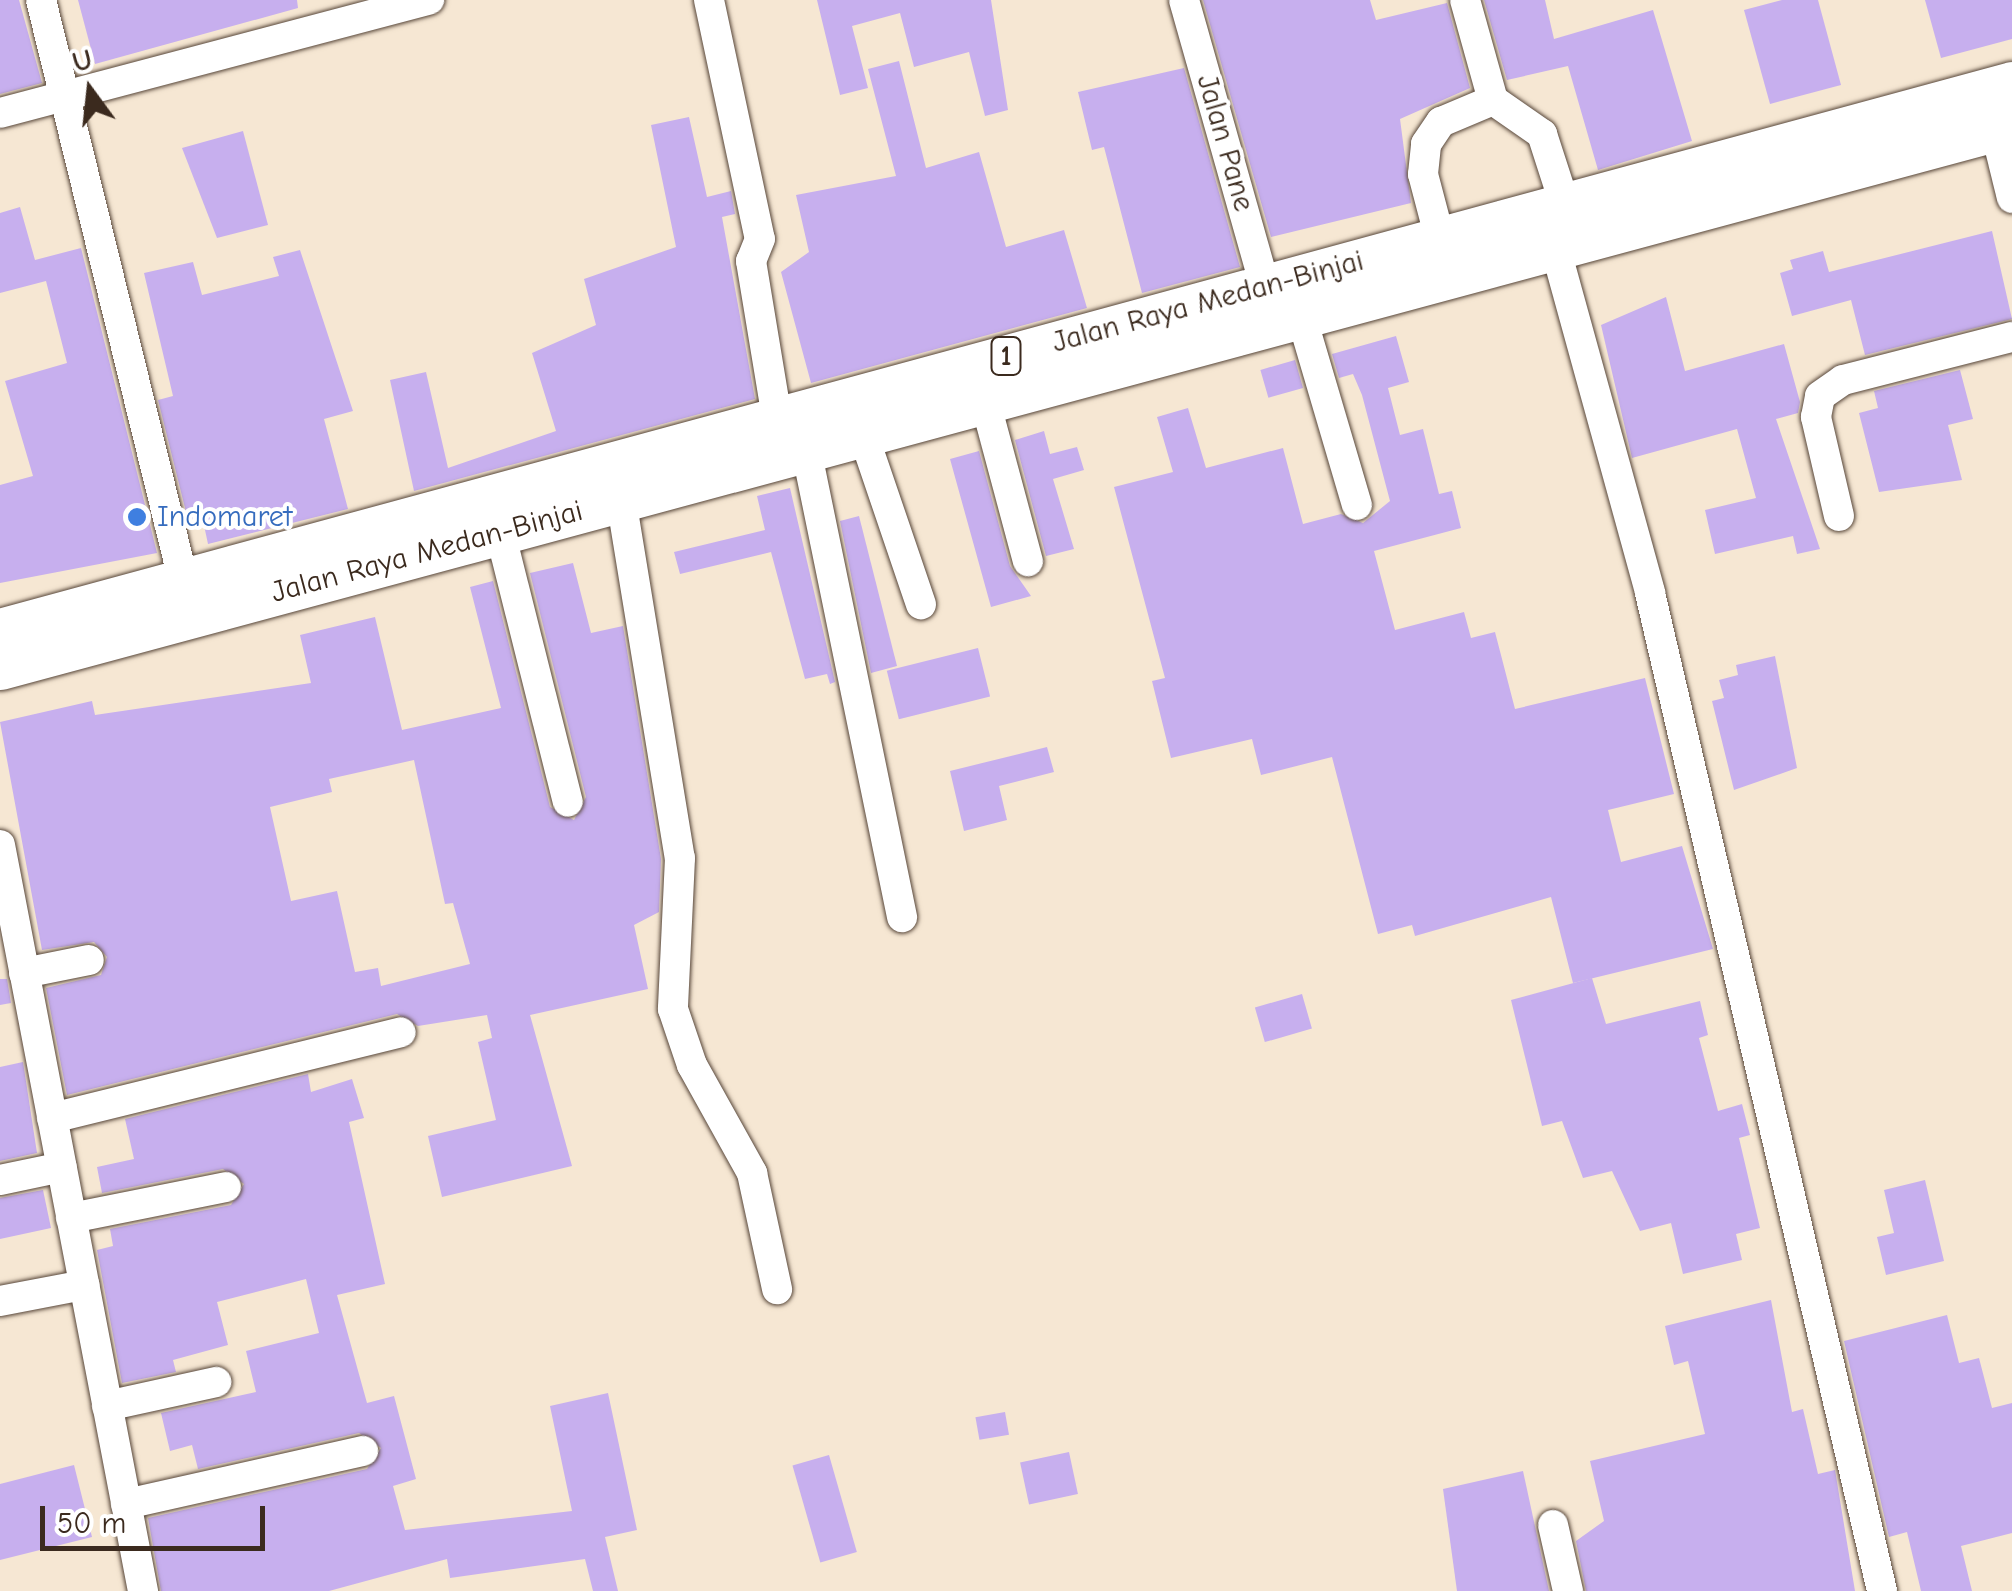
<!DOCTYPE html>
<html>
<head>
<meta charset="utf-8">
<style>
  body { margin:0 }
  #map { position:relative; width:2012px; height:1591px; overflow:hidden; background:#f6e7d3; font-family:"Comic Neue",sans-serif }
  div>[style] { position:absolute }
  .building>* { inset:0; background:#c7afee; transform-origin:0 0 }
  .roads { filter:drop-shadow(0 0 2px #574639) drop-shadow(0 0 2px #574639) }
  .minor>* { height:30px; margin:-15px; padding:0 15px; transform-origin:15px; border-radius:15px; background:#fff }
  .highway>* { height:45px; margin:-22.5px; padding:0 22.5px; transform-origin:22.5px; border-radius:22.5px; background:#fff }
  .dots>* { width:28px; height:28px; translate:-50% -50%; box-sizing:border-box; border:5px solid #fff; border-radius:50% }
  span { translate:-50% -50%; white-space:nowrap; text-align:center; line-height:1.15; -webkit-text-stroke:8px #fff; paint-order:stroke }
  .shield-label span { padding:2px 8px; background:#fff; border:2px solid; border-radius:8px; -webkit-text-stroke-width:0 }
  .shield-label { font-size:28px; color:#3b2a1e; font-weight:700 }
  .street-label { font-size:30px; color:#3b2a1e }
  .shop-label { font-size:30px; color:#366cbe }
  .left { translate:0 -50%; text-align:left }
  .north { position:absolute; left:40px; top:40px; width:100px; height:100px; -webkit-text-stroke:8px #fff; paint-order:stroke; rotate:345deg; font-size:28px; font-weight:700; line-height:40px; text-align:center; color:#3b2a1e }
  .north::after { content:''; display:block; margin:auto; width:35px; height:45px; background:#3b2a1e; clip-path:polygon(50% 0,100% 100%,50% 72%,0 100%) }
  .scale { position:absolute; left:40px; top:1506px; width:225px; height:45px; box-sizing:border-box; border:5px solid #3b2a1e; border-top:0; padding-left:12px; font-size:30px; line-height:35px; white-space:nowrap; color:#3b2a1e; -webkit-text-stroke:8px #fff; paint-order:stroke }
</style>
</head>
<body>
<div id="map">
  <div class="building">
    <div style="clip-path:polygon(0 0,19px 0,42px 83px,0 94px)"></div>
    <div style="clip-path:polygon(78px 0,297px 0,298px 8px,95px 64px)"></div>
    <div style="clip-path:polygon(817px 0,991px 0,1008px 110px,985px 116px,969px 52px,914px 67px,900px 13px,852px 26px,868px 88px,840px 95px)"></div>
    <div style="clip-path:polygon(1203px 0,1370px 0,1376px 20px,1447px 3px,1470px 88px,1400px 119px,1411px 203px,1271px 237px)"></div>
    <div style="clip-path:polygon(1484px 0,1545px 0,1554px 39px,1653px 10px,1692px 141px,1598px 170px,1568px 66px,1507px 80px)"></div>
    <div style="clip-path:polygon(1782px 0,1818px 0,1841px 85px,1770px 104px,1744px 10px)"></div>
    <div style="clip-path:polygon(1925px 0,2012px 0,2012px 39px,1941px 58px)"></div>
    <div style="clip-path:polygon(899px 61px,926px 168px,979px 152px,1006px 247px,1064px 230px,1087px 308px,811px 383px,781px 272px,809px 252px,796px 195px,896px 176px,868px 69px)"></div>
    <div style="clip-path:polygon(1184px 68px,1240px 267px,1142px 293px,1104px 147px,1092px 150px,1078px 92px)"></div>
    <div style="clip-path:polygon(689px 117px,707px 197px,731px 191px,735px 214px,722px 217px,755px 399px,414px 491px,390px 380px,426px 372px,448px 468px,556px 431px,532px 353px,596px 325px,584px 279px,676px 247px,651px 125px)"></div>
    <div style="clip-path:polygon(243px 131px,268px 225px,217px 238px,182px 148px)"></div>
    <div style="clip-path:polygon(20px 207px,35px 260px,81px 248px,157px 553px,0 583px,0 485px,33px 476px,5px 381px,67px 363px,46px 281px,0 293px,0 213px)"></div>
    <div style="clip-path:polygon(1992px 231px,2012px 319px,1865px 355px,1851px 300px,1792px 316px,1780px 273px,1793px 269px,1790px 260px,1823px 251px,1829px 272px)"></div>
    <div style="clip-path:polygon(300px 250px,353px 411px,324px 419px,348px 509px,208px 544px,202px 516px,188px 520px,158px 400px,173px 396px,144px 273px,193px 262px,202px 295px,279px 276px,273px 257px)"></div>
    <div style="clip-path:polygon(1666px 297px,1685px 371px,1784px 344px,1800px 402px,1798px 413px,1776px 419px,1820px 549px,1797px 554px,1793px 536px,1715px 554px,1705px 510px,1756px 498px,1737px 429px,1632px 458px,1601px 325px)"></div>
    <div style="clip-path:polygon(1396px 336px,1409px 382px,1388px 388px,1400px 435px,1423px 429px,1439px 494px,1452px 491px,1461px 528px,1374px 551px,1395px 630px,1464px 612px,1471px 638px,1495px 632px,1515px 709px,1645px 678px,1674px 794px,1608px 810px,1621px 862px,1682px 846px,1713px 949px,1573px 983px,1551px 897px,1415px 936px,1412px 925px,1378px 934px,1332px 757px,1261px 775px,1252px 739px,1171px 758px,1152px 681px,1165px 678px,1114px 487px,1173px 472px,1157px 417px,1188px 408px,1206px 468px,1283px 448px,1303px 524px,1341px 514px,1363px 523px,1390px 501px,1362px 395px,1353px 374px,1339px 378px,1332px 354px)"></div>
    <div style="left:1295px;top:360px;width:29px;height:36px;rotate:74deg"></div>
    <div style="clip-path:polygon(1960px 370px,1973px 419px,1948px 425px,1962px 480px,1879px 492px,1859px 413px,1878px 408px,1874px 391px)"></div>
    <div style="clip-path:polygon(1044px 431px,1050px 454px,1077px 447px,1084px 470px,1053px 479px,1074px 549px,1046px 556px,1015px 440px)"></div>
    <div style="clip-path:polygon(979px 451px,1010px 566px,1031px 596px,991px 607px,950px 459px)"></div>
    <div style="clip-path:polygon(790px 488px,835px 682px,830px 684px,827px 674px,805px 679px,771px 552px,680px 574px,674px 552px,765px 530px,757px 496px)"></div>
    <div style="clip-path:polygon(859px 516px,897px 666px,871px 673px,840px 521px)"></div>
    <div style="clip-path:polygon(evenodd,573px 563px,591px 633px,623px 626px,661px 859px,659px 912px,634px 925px,648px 989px,530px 1015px,572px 1166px,442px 1197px,428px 1136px,496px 1120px,478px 1042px,492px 1038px,487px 1015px,418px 1026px,397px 1014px,67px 1095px,46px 988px,101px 975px,107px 957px,94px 942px,42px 950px,0 722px,92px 701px,95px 715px,311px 683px,300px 635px,375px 617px,402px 730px,501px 708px,470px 587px,493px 581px,550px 807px,574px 820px,586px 797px,530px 573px,573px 563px,414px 760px,445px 904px,453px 903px,470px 964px,381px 986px,378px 968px,355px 972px,337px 891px,291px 901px,270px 807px,332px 792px,329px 779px,414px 760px)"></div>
    <div style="left:978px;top:648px;width:50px;height:94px;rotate:76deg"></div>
    <div style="clip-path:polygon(1775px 656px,1797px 768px,1734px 790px,1712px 701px,1724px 698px,1719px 680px,1738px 675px,1736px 665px)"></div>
    <div style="clip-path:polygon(1047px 747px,1054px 772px,999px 786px,1007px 820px,964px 831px,950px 771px)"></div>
    <div style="clip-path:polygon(1592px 978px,1606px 1024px,1700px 1001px,1708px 1035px,1699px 1038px,1718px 1111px,1742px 1104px,1750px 1135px,1739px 1138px,1760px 1228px,1736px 1234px,1742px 1260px,1683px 1274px,1671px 1223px,1640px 1231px,1612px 1171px,1583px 1178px,1562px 1121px,1542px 1126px,1511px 1000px)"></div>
    <div style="clip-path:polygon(0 979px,7px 979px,11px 1003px,0 1005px)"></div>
    <div style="left:1302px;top:994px;width:36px;height:49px;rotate:74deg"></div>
    <div style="clip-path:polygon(23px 1062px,37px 1153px,0 1161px,0 1067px)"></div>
    <div style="clip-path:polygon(308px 1074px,311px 1092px,352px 1079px,364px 1118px,349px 1122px,385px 1284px,337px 1295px,367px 1403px,394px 1396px,416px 1479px,393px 1486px,405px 1530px,572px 1511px,550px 1406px,608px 1393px,637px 1530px,605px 1537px,618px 1591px,593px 1591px,585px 1559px,450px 1578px,447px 1559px,329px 1591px,161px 1591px,148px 1518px,367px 1469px,381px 1448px,359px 1433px,198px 1469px,192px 1445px,170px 1451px,161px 1413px,256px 1392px,246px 1351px,319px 1333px,306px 1279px,217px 1302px,228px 1345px,173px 1360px,176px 1372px,122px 1383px,97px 1250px,113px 1246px,110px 1229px,231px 1205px,244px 1184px,223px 1169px,102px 1193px,97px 1167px,134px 1159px,125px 1119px)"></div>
    <div style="clip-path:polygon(1925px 1180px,1944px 1261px,1886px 1275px,1877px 1237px,1894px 1233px,1884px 1190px)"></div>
    <div style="clip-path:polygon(43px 1190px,51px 1228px,0 1239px,0 1198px)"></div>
    <div style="clip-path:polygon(1771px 1300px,1792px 1412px,1803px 1409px,1818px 1474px,1835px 1470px,1855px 1591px,1586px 1591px,1576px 1541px,1604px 1521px,1590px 1461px,1705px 1434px,1688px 1361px,1674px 1365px,1665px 1326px)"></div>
    <div style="clip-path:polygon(1947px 1315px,1959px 1363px,1979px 1358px,1992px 1408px,2012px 1403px,2012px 1533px,1961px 1546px,1972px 1591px,1921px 1591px,1907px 1532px,1889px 1537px,1844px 1341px)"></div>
    <div style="left:1005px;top:1412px;width:23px;height:30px;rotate:80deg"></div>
    <div style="left:1069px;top:1452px;width:43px;height:50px;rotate:78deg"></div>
    <div style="left:829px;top:1455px;width:101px;height:38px;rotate:74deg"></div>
    <div style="clip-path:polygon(74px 1465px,92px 1537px,0 1560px,0 1484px)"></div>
    <div style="clip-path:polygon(1523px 1471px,1549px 1591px,1457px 1591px,1443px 1489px)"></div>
  </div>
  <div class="roads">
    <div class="minor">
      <div style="left:41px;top:0;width:596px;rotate:76.22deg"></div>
      <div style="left:709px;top:0;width:244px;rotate:78deg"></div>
      <div style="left:760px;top:239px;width:24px;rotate:112deg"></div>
      <div style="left:751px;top:261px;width:159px;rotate:80.6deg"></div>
      <div style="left:1184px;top:0;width:297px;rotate:74.2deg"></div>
      <div style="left:1465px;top:0;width:104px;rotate:74.4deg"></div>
      <div style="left:0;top:113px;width:444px;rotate:-14.8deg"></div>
      <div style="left:1995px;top:129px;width:71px;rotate:76.2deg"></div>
      <div style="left:1440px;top:239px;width:67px;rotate:-104.7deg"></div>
      <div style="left:1423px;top:174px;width:30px;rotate:-84deg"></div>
      <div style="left:1426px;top:144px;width:27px;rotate:-56deg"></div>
      <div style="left:1441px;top:122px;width:56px;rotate:-22.9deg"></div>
      <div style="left:1493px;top:100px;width:60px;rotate:34.8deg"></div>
      <div style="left:1542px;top:134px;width:75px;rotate:72.1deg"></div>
      <div style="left:1555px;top:247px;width:359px;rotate:74.6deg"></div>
      <div style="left:1650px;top:593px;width:1025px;rotate:76.91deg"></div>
      <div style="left:1301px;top:315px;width:198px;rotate:73.6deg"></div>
      <div style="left:985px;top:401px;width:166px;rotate:75deg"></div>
      <div style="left:863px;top:434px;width:180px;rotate:71.2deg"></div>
      <div style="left:806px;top:449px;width:478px;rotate:78.4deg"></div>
      <div style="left:621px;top:499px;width:364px;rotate:80.7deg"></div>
      <div style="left:680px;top:858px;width:151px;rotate:92.7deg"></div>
      <div style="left:673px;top:1009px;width:59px;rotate:71.3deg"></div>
      <div style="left:692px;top:1065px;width:124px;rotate:60.9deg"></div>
      <div style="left:752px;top:1173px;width:119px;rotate:77.8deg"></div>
      <div style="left:1839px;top:516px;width:102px;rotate:-103.1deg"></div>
      <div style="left:1816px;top:417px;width:21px;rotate:-79deg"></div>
      <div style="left:1820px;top:396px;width:28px;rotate:-35deg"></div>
      <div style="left:1843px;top:380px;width:174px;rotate:-14.3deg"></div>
      <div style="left:500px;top:532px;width:278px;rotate:75.9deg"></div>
      <div style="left:0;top:845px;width:760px;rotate:79.15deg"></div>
      <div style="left:24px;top:973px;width:66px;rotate:-11.3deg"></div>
      <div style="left:52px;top:1118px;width:359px;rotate:-13.8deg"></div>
      <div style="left:0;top:1180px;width:63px;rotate:-11.8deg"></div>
      <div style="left:71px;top:1218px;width:158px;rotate:-11.3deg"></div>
      <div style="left:0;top:1301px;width:86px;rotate:-10.8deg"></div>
      <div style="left:107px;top:1406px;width:112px;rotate:-12.4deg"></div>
      <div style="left:126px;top:1504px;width:243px;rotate:-12.6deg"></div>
      <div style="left:1553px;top:1525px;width:68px;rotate:77.2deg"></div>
    </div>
    <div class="highway">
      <div style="left:0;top:631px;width:2085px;rotate:-15.21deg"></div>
      <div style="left:0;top:667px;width:2084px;rotate:-15.1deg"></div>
    </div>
  </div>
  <div class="dots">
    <div style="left:137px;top:517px;background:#3f7fe0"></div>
  </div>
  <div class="shield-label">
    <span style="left:1006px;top:356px">1</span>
  </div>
  <div class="street-label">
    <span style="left:1225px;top:143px;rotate:74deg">Jalan Pane</span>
    <span style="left:1208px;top:302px;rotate:-15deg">Jalan Raya Medan-Binjai</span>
    <span style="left:427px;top:552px;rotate:-15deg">Jalan Raya Medan-Binjai</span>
  </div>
  <div class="shop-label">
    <span class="left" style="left:157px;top:517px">Indomaret</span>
  </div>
  <div class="north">U</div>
  <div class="scale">50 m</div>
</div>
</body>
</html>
